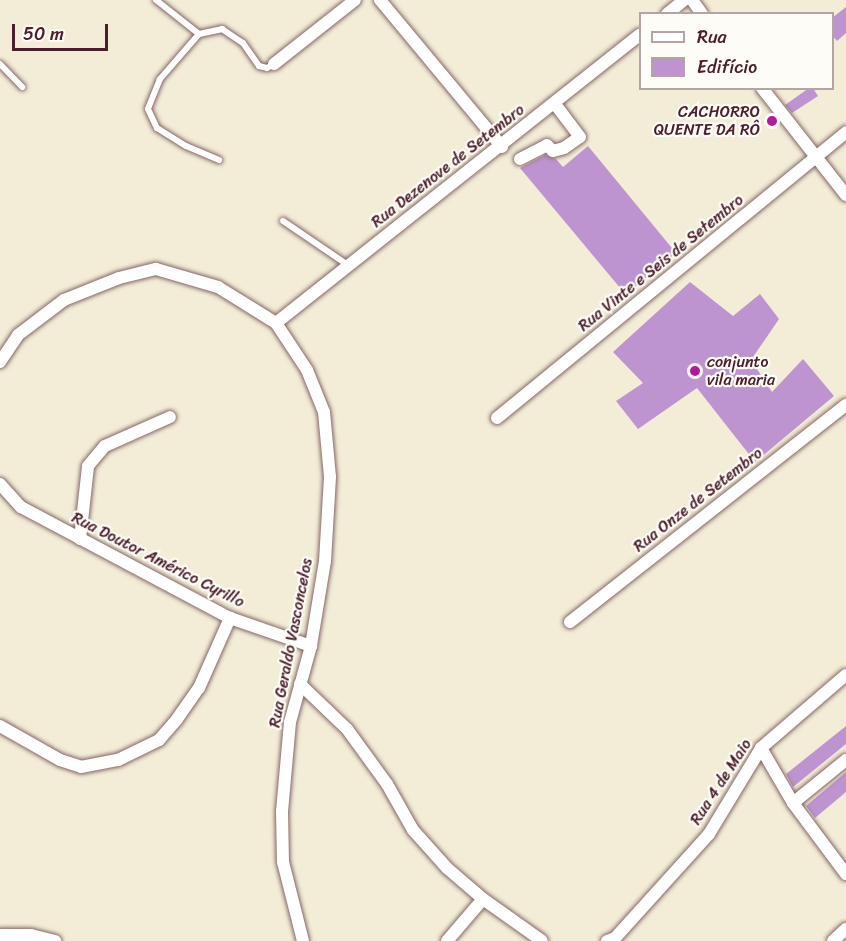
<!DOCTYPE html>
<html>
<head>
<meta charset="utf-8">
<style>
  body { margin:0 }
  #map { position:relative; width:846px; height:941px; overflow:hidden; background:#f3edd7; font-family:Sriracha,sans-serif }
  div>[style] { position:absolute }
  .building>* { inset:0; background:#be94d0 }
  .roads { filter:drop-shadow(0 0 2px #856767) drop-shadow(0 0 2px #856767) }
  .service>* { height:6px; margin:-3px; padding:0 3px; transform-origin:3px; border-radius:3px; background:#fff }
  .minor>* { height:12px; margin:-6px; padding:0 6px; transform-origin:6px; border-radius:6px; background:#fff }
  .dots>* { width:16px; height:16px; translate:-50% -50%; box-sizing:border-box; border:3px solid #fdfcf7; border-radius:50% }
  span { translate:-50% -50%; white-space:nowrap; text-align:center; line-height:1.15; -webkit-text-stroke:4.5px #fdfcf7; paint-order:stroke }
  .poi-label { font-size:16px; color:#4a1f2b }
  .right { translate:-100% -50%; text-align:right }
  .left { translate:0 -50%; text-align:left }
  .street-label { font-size:16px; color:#4a1f2b }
  .legend { position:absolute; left:639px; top:12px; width:195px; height:78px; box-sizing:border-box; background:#fdfcf7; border:2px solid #b5a4a5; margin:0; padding:8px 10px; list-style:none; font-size:18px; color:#4a1f2b }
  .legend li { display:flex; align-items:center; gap:12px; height:30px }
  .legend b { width:30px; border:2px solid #b5a4a5 }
  .scale { position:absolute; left:12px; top:24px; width:96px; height:27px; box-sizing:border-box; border:3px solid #4a1f2b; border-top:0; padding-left:8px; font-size:18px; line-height:21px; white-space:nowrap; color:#4a1f2b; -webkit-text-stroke:4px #fdfcf7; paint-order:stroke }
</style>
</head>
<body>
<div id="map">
  <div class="building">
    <div style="clip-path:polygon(846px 7px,846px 33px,837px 41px,832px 35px,832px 18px)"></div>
    <div style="clip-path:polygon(809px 88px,813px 88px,818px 96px,792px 113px,785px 105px)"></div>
    <div style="clip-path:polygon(588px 146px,676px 253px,626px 295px,520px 168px,545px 155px,556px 159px,563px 167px)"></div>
    <div style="clip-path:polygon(690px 282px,733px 316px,760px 294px,779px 319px,751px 360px,772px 392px,803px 359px,834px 396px,755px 462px,697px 388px,638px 429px,616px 401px,643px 383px,613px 352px)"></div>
    <div style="clip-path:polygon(846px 726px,846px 744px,793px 787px,786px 774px)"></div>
    <div style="clip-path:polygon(846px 772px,846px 792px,815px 818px,806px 806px)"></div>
  </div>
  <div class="roads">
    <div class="service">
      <div style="left:156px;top:0;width:55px;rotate:38.3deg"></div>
      <div style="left:199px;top:34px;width:60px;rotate:130.9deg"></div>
      <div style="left:160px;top:79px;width:32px;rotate:112deg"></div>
      <div style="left:148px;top:109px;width:21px;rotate:65deg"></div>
      <div style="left:157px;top:128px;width:34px;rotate:32deg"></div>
      <div style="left:186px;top:146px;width:36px;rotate:23deg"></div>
      <div style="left:199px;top:34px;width:24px;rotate:-12deg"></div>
      <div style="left:222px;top:29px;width:25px;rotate:34deg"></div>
      <div style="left:243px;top:43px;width:28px;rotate:55deg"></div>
      <div style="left:259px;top:66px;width:8px;rotate:14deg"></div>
      <div style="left:267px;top:68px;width:8px;rotate:-30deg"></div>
      <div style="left:0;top:64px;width:32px;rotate:46deg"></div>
      <div style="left:283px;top:221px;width:78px;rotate:34.1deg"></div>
    </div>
    <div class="minor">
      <div style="left:380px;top:0;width:191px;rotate:50.3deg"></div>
      <div style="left:692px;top:0;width:17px;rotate:54deg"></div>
      <div style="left:667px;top:14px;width:22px;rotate:-39deg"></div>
      <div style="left:274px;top:64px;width:103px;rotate:-38.3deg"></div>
      <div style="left:762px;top:88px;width:136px;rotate:51.9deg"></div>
      <div style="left:520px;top:159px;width:30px;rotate:-27deg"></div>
      <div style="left:547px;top:145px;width:8px;rotate:45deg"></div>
      <div style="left:553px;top:151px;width:11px;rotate:-15deg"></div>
      <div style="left:564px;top:148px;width:19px;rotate:-35deg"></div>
      <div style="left:580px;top:137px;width:41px;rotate:-127.1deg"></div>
      <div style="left:276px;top:323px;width:464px;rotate:-38.4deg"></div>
      <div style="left:0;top:362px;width:32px;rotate:-56deg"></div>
      <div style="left:18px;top:335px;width:58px;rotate:-37.3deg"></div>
      <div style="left:64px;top:300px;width:59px;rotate:-21.8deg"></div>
      <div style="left:119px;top:278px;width:38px;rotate:-14deg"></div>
      <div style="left:156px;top:269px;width:65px;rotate:16.2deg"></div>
      <div style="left:218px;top:287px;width:68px;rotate:31.8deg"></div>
      <div style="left:276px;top:323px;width:56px;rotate:56.6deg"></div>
      <div style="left:307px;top:370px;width:45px;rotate:68deg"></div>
      <div style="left:324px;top:412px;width:65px;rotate:84.7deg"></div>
      <div style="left:330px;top:477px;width:84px;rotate:93.4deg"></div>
      <div style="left:325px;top:561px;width:86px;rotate:99.4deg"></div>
      <div style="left:311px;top:646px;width:79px;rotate:105.4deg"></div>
      <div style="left:290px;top:722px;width:89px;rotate:95.1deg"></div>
      <div style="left:282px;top:811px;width:51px;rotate:88.9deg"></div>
      <div style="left:283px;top:862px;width:81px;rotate:75.8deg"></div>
      <div style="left:497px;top:418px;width:451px;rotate:-39.3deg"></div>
      <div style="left:0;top:484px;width:31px;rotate:48deg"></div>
      <div style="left:21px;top:507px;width:237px;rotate:28deg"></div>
      <div style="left:230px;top:618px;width:86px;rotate:19.1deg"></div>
      <div style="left:80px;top:539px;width:73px;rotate:-83.7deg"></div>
      <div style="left:88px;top:466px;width:26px;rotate:-50deg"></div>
      <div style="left:105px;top:446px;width:71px;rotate:-24deg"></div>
      <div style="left:570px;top:622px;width:351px;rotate:-38.2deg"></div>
      <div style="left:300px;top:684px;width:65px;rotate:43.8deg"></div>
      <div style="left:347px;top:729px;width:68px;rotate:54deg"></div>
      <div style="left:387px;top:784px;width:53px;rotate:60.5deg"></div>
      <div style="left:413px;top:830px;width:51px;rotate:48.2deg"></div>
      <div style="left:447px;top:868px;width:48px;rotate:40.7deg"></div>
      <div style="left:483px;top:899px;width:72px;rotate:35.4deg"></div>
      <div style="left:0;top:726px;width:69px;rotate:29.5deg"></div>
      <div style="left:60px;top:760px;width:22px;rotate:18deg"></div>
      <div style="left:81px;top:767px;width:38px;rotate:-11deg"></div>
      <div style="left:118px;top:760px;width:46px;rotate:-26deg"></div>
      <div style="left:159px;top:740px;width:28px;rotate:-49deg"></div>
      <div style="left:177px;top:719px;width:38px;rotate:-55deg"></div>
      <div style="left:199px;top:688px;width:77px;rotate:-66.1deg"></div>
      <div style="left:761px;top:748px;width:64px;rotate:59.8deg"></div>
      <div style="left:793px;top:803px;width:89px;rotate:53.3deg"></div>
      <div style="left:793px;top:803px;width:68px;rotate:-39.1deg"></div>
      <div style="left:0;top:935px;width:31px"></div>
      <div style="left:31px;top:935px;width:25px;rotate:14deg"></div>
      <div style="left:447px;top:941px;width:55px;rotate:-49.4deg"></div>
      <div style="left:607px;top:941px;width:9px;rotate:-21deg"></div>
      <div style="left:615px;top:938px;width:140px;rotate:-47.9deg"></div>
      <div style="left:709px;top:834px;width:100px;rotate:-58.8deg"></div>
      <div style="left:761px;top:748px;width:112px;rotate:-40.7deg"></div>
      <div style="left:833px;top:941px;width:18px;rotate:-43deg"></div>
    </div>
  </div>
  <div class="dots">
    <div style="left:772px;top:121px;background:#b5179e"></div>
    <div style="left:695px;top:371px;background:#b5179e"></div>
  </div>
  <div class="poi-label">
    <span class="right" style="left:760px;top:121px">CACHORRO<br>QUENTE DA RÔ</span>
    <span class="left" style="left:707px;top:371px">conjunto<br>vila maria</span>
  </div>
  <div class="street-label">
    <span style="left:448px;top:166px;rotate:-38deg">Rua Dezenove de Setembro</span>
    <span style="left:661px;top:263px;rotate:-39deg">Rua Vinte e Seis de Setembro</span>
    <span style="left:698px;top:500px;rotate:-38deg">Rua Onze de Setembro</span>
    <span style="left:158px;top:560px;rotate:27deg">Rua Doutor Américo Cyrillo</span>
    <span style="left:291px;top:643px;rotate:-79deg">Rua Geraldo Vasconcelos</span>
    <span style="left:721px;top:782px;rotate:-57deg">Rua 4 de Maio</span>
  </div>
  <ul class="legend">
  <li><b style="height:8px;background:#fff"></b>Rua</li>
  <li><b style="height:16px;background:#be94d0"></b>Edifício</li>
  </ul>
  <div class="scale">50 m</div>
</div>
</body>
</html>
